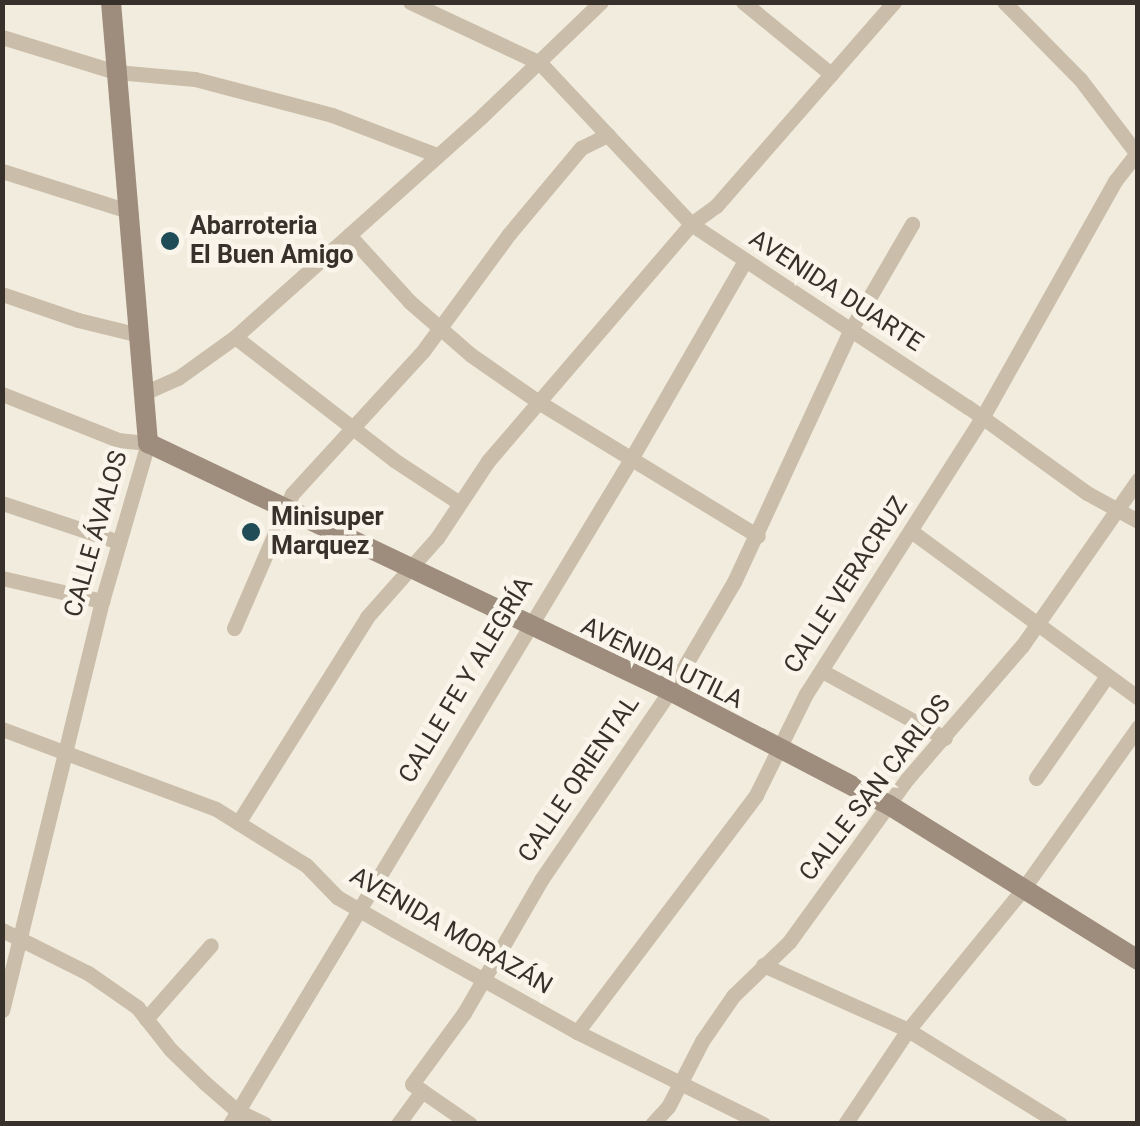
<!DOCTYPE html>
<html>
<head>
<meta charset="utf-8">
<style>
  body { margin:0 }
  #map { position:relative; width:1140px; height:1126px; overflow:hidden; background:#f2ecde; font-family:Roboto,sans-serif }
  div>[style] { position:absolute }
  .street>* { height:15px; margin:-7.5px; padding:0 7.5px; transform-origin:7.5px; border-radius:7.5px; background:#cabeaa }
  .secondary>* { height:20px; margin:-10px; padding:0 10px; transform-origin:10px; border-radius:10px; background:#9e8d7c }
  .dots>* { width:28px; height:28px; translate:-50% -50%; box-sizing:border-box; border:5px solid #faf5eb; border-radius:50% }
  span { translate:-50% -50%; white-space:nowrap; text-align:center; line-height:1.15; -webkit-text-stroke:9px #faf5eb; paint-order:stroke }
  .poi-label { font-size:25px; color:#38302a; font-weight:700 }
  .left { translate:0 -50%; text-align:left }
  .street-label { font-size:25px; color:#38302a }
  .frame { position:absolute; inset:0; border:5px solid #38302a; pointer-events:none }
</style>
</head>
<body>
<div id="map">
  <div class="street">
    <div style="left:410px;top:2px;width:144px;rotate:25.1deg"></div>
    <div style="left:540px;top:63px;width:221px;rotate:46.8deg"></div>
    <div style="left:691px;top:224px;width:332px;rotate:33.5deg"></div>
    <div style="left:968px;top:407px;width:147px;rotate:35.9deg"></div>
    <div style="left:1087px;top:493px;width:58px;rotate:28.8deg"></div>
    <div style="left:743px;top:2px;width:114px;rotate:39.3deg"></div>
    <div style="left:1004px;top:2px;width:108px;rotate:45.4deg"></div>
    <div style="left:1080px;top:79px;width:96px;rotate:52.7deg"></div>
    <div style="left:2px;top:37px;width:119px;rotate:17.1deg"></div>
    <div style="left:116px;top:72px;width:79px;rotate:5.1deg"></div>
    <div style="left:195px;top:79px;width:142px;rotate:14.7deg"></div>
    <div style="left:332px;top:115px;width:112px;rotate:20.9deg"></div>
    <div style="left:2px;top:171px;width:132px;rotate:17.6deg"></div>
    <div style="left:349px;top:235px;width:91px;rotate:47.7deg"></div>
    <div style="left:410px;top:302px;width:81px;rotate:41deg"></div>
    <div style="left:471px;top:355px;width:84px;rotate:34.8deg"></div>
    <div style="left:540px;top:403px;width:255px;rotate:31.4deg"></div>
    <div style="left:2px;top:294px;width:80px;rotate:18.9deg"></div>
    <div style="left:78px;top:320px;width:63px;rotate:13.8deg"></div>
    <div style="left:235px;top:337px;width:201px;rotate:37.7deg"></div>
    <div style="left:394px;top:460px;width:77px;rotate:33.3deg"></div>
    <div style="left:144px;top:393px;width:37px;rotate:-24deg"></div>
    <div style="left:178px;top:378px;width:70px;rotate:-35.7deg"></div>
    <div style="left:235px;top:337px;width:331px;rotate:-41.8deg"></div>
    <div style="left:482px;top:116px;width:165px;rotate:-43.8deg"></div>
    <div style="left:2px;top:394px;width:125px;rotate:21.6deg"></div>
    <div style="left:118px;top:440px;width:30px;rotate:6deg"></div>
    <div style="left:148px;top:443px;width:165px;rotate:106.2deg"></div>
    <div style="left:102px;top:601px;width:421px;rotate:103.7deg"></div>
    <div style="left:2px;top:503px;width:123px;rotate:18.4deg"></div>
    <div style="left:911px;top:531px;width:282px;rotate:36.3deg"></div>
    <div style="left:2px;top:578px;width:103px;rotate:13deg"></div>
    <div style="left:234px;top:628px;width:146px;rotate:-66.6deg"></div>
    <div style="left:292px;top:494px;width:194px;rotate:-47.5deg"></div>
    <div style="left:423px;top:351px;width:145px;rotate:-53.7deg"></div>
    <div style="left:509px;top:234px;width:112px;rotate:-50.1deg"></div>
    <div style="left:581px;top:148px;width:30px;rotate:-26deg"></div>
    <div style="left:822px;top:671px;width:140px;rotate:28.6deg"></div>
    <div style="left:2px;top:729px;width:228px;rotate:20.5deg"></div>
    <div style="left:216px;top:809px;width:106px;rotate:31.9deg"></div>
    <div style="left:306px;top:865px;width:45px;rotate:45.9deg"></div>
    <div style="left:337px;top:897px;width:66px;rotate:30.1deg"></div>
    <div style="left:394px;top:930px;width:210px;rotate:29.1deg"></div>
    <div style="left:577px;top:1032px;width:208px;rotate:26.3deg"></div>
    <div style="left:1036px;top:778px;width:124px;rotate:-55.2deg"></div>
    <div style="left:238px;top:823px;width:243px;rotate:-57.9deg"></div>
    <div style="left:367px;top:617px;width:106px;rotate:-48.5deg"></div>
    <div style="left:437px;top:538px;width:92px;rotate:-56.5deg"></div>
    <div style="left:488px;top:461px;width:312px;rotate:-49.4deg"></div>
    <div style="left:691px;top:224px;width:31px;rotate:-36deg"></div>
    <div style="left:716px;top:206px;width:271px;rotate:-48.9deg"></div>
    <div style="left:2px;top:930px;width:96px;rotate:26.6deg"></div>
    <div style="left:88px;top:973px;width:60px;rotate:34.8deg"></div>
    <div style="left:137px;top:1007px;width:53px;rotate:51.8deg"></div>
    <div style="left:170px;top:1049px;width:49px;rotate:44.2deg"></div>
    <div style="left:205px;top:1083px;width:41px;rotate:41.1deg"></div>
    <div style="left:236px;top:1110px;width:32px;rotate:26deg"></div>
    <div style="left:763px;top:965px;width:159px;rotate:24.1deg"></div>
    <div style="left:908px;top:1030px;width:179px;rotate:31.7deg"></div>
    <div style="left:146px;top:1019px;width:98px;rotate:-48.7deg"></div>
    <div style="left:577px;top:1032px;width:297px;rotate:-52.9deg"></div>
    <div style="left:756px;top:795px;width:113px;rotate:-63.7deg"></div>
    <div style="left:806px;top:694px;width:327px;rotate:-57.5deg"></div>
    <div style="left:982px;top:418px;width:272px;rotate:-60.7deg"></div>
    <div style="left:1115px;top:181px;width:37px;rotate:-52deg"></div>
    <div style="left:230px;top:1124px;width:777px;rotate:-58.91deg"></div>
    <div style="left:631px;top:459px;width:228px;rotate:-60.1deg"></div>
    <div style="left:398px;top:1124px;width:41px;rotate:-54deg"></div>
    <div style="left:470px;top:1124px;width:70px;rotate:-145.4deg"></div>
    <div style="left:412px;top:1084px;width:88px;rotate:-53.8deg"></div>
    <div style="left:464px;top:1013px;width:154px;rotate:-59.9deg"></div>
    <div style="left:541px;top:880px;width:229px;rotate:-55.7deg"></div>
    <div style="left:670px;top:691px;width:126px;rotate:-59.6deg"></div>
    <div style="left:734px;top:582px;width:277px;rotate:-65.2deg"></div>
    <div style="left:850px;top:331px;width:124px;rotate:-59.9deg"></div>
    <div style="left:652px;top:1124px;width:23px;rotate:-47deg"></div>
    <div style="left:668px;top:1107px;width:74px;rotate:-62.7deg"></div>
    <div style="left:702px;top:1041px;width:55px;rotate:-55.4deg"></div>
    <div style="left:733px;top:996px;width:78px;rotate:-44deg"></div>
    <div style="left:789px;top:942px;width:201px;rotate:-54.1deg"></div>
    <div style="left:907px;top:779px;width:176px;rotate:-49.2deg"></div>
    <div style="left:1022px;top:646px;width:203px;rotate:-55.1deg"></div>
    <div style="left:845px;top:1124px;width:113px;rotate:-56.2deg"></div>
    <div style="left:908px;top:1030px;width:182px;rotate:-50.8deg"></div>
    <div style="left:1023px;top:889px;width:199px;rotate:-54.6deg"></div>
  </div>
  <div class="secondary">
    <div style="left:111px;top:2px;width:443px;rotate:85.2deg"></div>
    <div style="left:148px;top:443px;width:578px;rotate:25.41deg"></div>
    <div style="left:670px;top:691px;width:247px;rotate:27.5deg"></div>
    <div style="left:889px;top:805px;width:293px;rotate:31.9deg"></div>
  </div>
  <div class="dots">
    <div style="left:170px;top:241px;background:#204c58"></div>
    <div style="left:251px;top:532px;background:#204c58"></div>
  </div>
  <div class="poi-label">
    <span class="left" style="left:190px;top:241px">Abarroteria<br>El Buen Amigo</span>
    <span class="left" style="left:271px;top:532px">Minisuper<br>Marquez</span>
  </div>
  <div class="street-label">
    <span style="left:836px;top:291px;rotate:33deg">AVENIDA DUARTE</span>
    <span style="left:96px;top:534px;rotate:-74deg">CALLE ÁVALOS</span>
    <span style="left:846px;top:585px;rotate:-57deg">CALLE VERACRUZ</span>
    <span style="left:662px;top:663px;rotate:26deg">AVENIDA UTILA</span>
    <span style="left:466px;top:680px;rotate:-59deg">CALLE FE Y ALEGRÍA</span>
    <span style="left:579px;top:779px;rotate:-56deg">CALLE ORIENTAL</span>
    <span style="left:875px;top:788px;rotate:-52deg">CALLE SAN CARLOS</span>
    <span style="left:451px;top:931px;rotate:30deg">AVENIDA MORAZÁN</span>
  </div>
  <div class="frame"></div>
</div>
</body>
</html>
